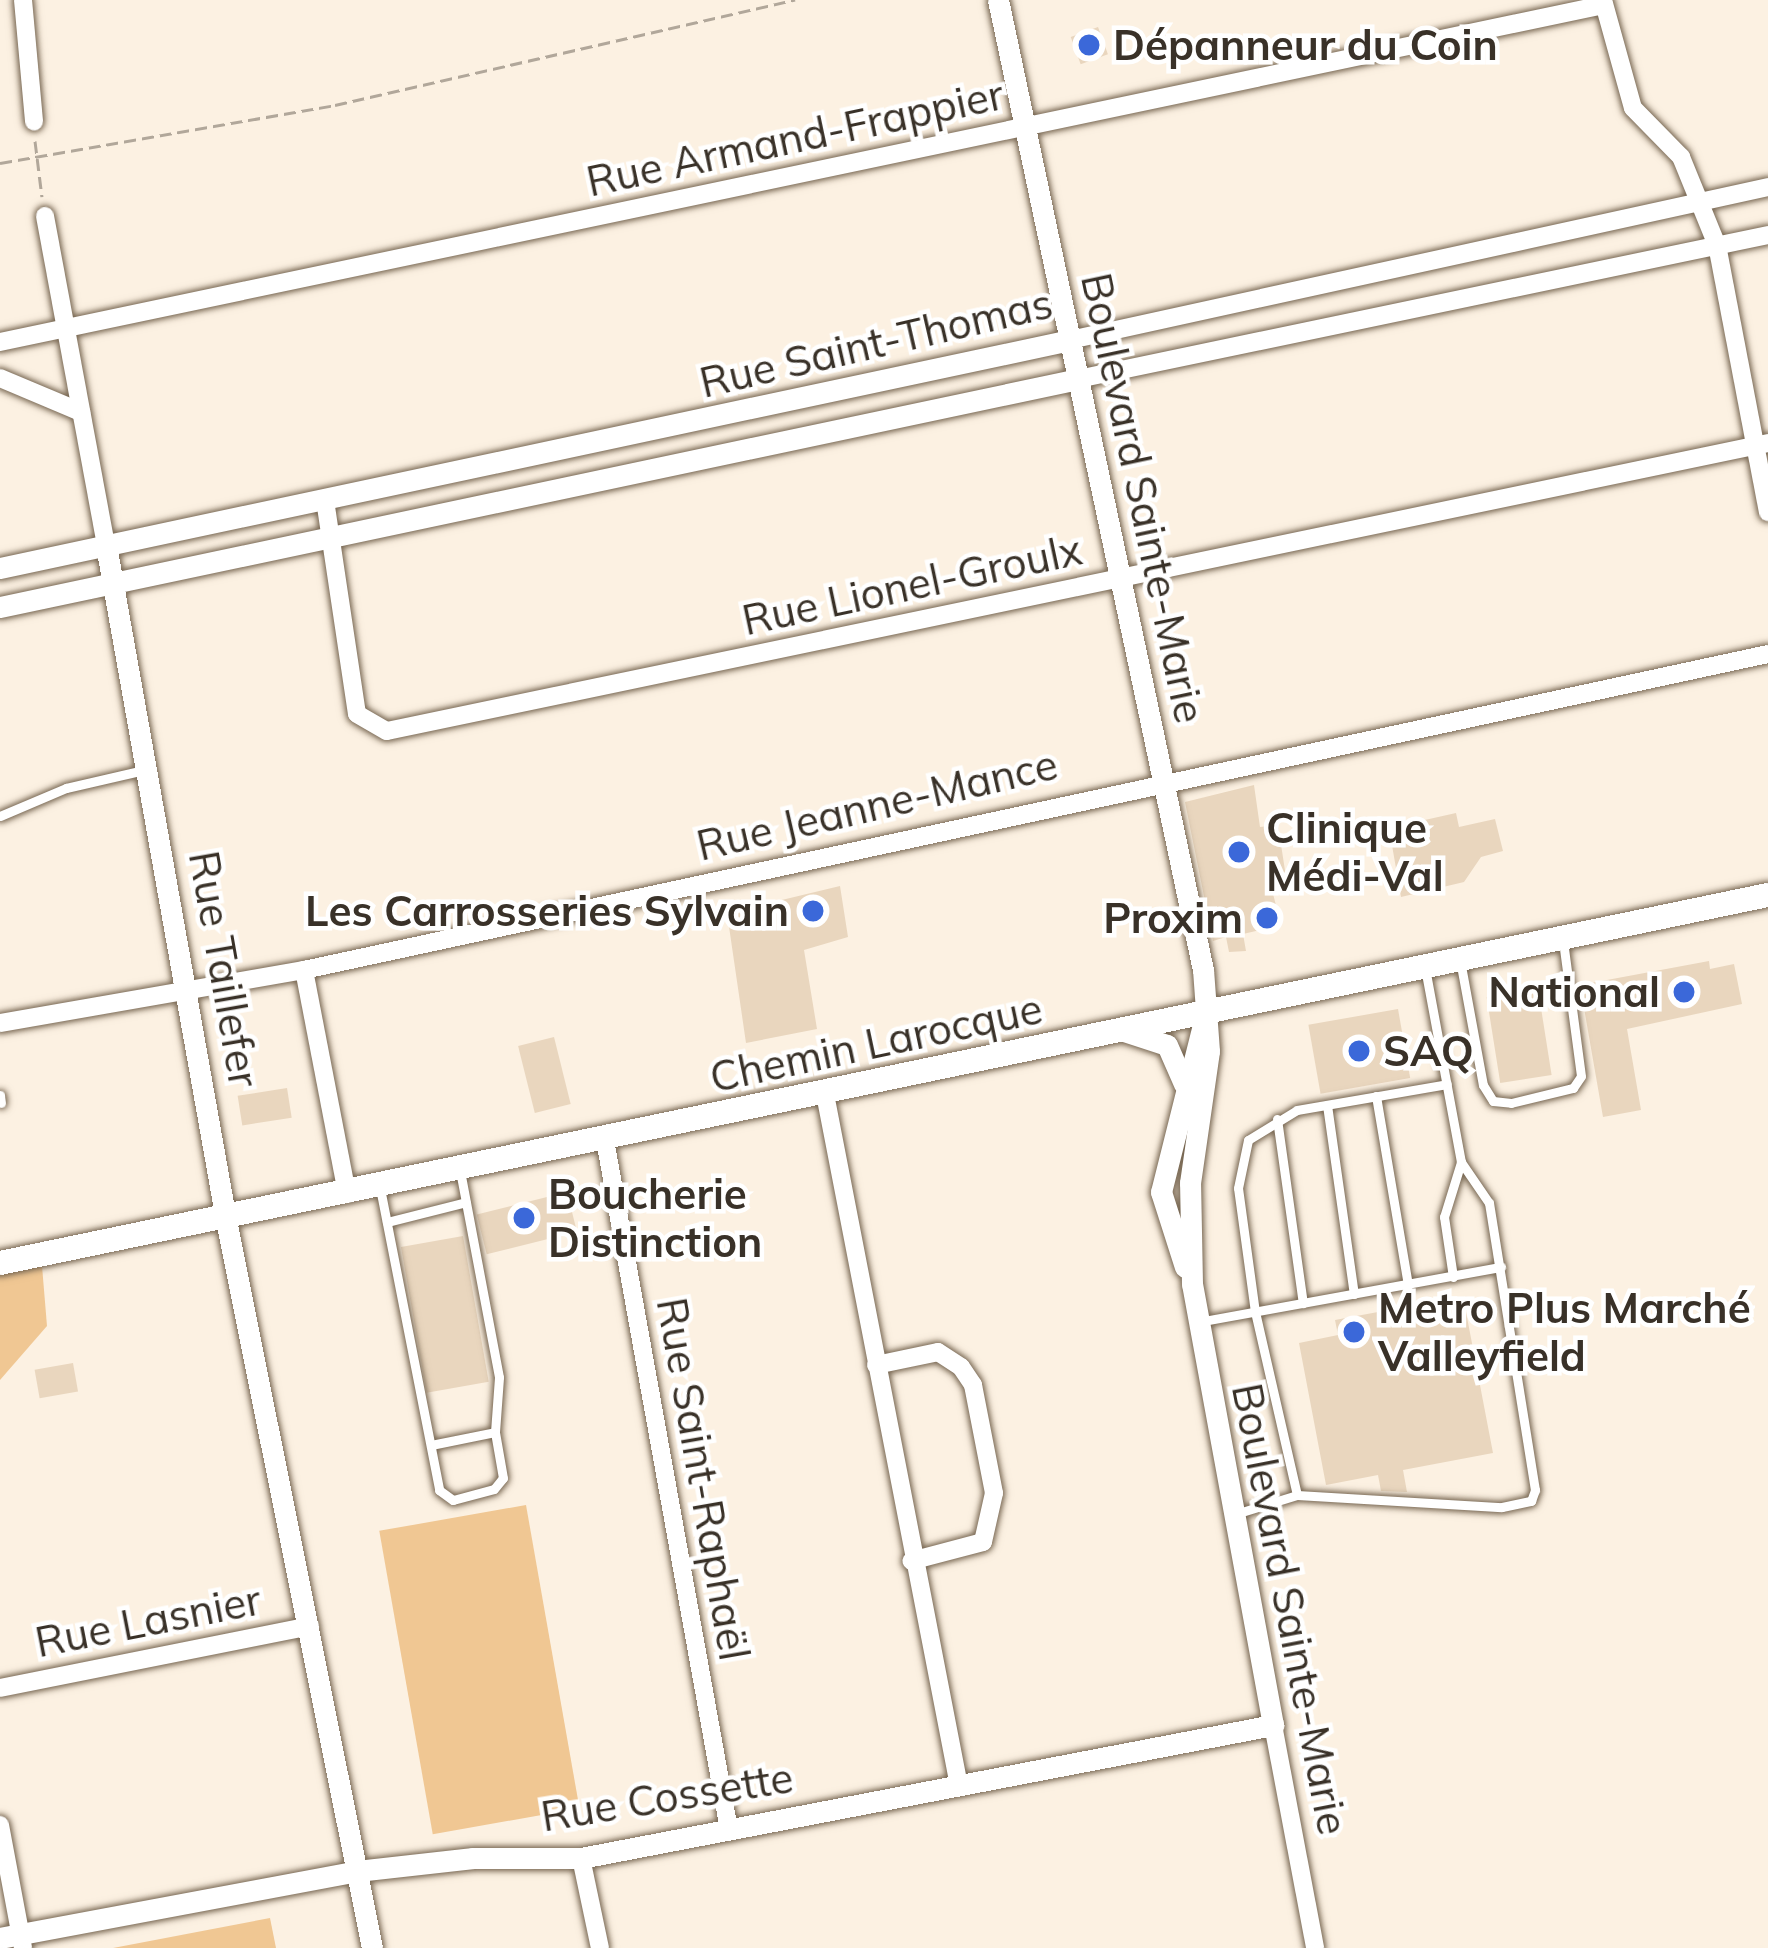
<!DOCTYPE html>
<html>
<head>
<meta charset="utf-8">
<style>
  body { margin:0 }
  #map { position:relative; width:1768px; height:1948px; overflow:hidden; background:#fcf1e2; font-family:Mulish,sans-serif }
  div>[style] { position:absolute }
  .green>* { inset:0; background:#f0c793; transform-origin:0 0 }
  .building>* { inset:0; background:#e9d6be; transform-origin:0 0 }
  .path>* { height:3px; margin-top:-1.5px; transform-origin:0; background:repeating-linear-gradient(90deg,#b1a79a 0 12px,transparent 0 18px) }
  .roads { filter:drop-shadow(0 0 3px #776651) drop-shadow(0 0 3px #776651) }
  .service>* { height:9px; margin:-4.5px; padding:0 4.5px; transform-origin:4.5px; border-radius:4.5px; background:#fff }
  .minor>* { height:18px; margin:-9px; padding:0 9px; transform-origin:9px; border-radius:9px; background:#fff }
  .tertiary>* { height:21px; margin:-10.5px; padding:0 10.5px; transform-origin:10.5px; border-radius:10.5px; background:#fff }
  .secondary>* { height:24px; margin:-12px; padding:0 12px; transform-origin:12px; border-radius:12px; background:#fff }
  .dots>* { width:33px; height:33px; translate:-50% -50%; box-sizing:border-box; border:6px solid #fff; border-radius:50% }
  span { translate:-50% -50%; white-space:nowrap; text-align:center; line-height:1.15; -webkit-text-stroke:9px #fff; paint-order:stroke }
  .poi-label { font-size:42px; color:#393128; font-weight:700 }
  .left { translate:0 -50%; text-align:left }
  .right { translate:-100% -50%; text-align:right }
  .street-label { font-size:42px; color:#393128 }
</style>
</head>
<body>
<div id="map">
  <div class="green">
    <div style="clip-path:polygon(42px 1266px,47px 1326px,0 1380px,0 1275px)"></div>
    <div style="left:526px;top:1505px;width:308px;height:149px;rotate:80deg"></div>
    <div style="clip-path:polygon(270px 1918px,276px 1948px,113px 1948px)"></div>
  </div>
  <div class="building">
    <div style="left:1098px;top:27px;width:29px;height:29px;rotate:70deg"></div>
    <div style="clip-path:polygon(1254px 785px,1260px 827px,1278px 825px,1286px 877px,1270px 882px,1281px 925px,1243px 934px,1246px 951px,1229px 952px,1226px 937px,1213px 941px,1185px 802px)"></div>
    <div style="clip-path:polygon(1456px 813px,1459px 827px,1495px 819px,1503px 851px,1481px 857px,1464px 882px,1401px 897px,1389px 828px)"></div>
    <div style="clip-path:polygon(840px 886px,848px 937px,804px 950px,817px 1029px,746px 1043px,727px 913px)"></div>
    <div style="clip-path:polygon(1709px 961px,1710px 969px,1734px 964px,1742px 1004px,1627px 1029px,1641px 1110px,1603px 1117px,1580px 985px)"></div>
    <div style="left:1538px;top:989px;width:87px;height:52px;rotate:81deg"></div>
    <div style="left:1398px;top:1009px;width:70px;height:91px;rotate:80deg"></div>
    <div style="left:554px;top:1037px;width:69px;height:37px;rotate:76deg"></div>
    <div style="left:287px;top:1088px;width:30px;height:50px;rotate:81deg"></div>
    <div style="left:567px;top:1192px;width:41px;height:93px;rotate:76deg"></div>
    <div style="left:463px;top:1236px;width:148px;height:63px;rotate:80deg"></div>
    <div style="clip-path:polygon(1394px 1309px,1397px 1325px,1466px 1312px,1493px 1453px,1403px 1470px,1407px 1492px,1381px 1491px,1378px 1475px,1326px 1485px,1299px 1343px,1338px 1335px,1335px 1320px)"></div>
    <div style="left:73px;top:1363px;width:29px;height:39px;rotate:80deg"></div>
  </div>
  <div class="path">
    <div style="left:35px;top:141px;width:56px;rotate:82.9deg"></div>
    <div style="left:0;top:163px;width:340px;rotate:-9.8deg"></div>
    <div style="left:335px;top:105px;width:472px;rotate:-12.9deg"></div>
  </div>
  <div class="roads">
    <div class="service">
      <div style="left:0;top:816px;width:72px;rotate:-23deg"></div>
      <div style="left:66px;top:788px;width:80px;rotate:-13deg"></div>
      <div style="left:1460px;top:960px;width:127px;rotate:79.6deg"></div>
      <div style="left:1483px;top:1085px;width:19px;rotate:58deg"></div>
      <div style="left:1493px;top:1101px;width:18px;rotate:6deg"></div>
      <div style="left:1511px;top:1103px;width:64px;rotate:-13.6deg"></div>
      <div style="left:1573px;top:1088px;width:14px;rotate:-56deg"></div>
      <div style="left:1581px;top:1076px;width:136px;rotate:-97.6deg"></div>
      <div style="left:0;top:1095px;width:8px;rotate:83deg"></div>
      <div style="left:1376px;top:1096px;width:192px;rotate:80.4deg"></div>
      <div style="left:1327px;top:1105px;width:191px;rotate:81.9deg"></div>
      <div style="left:1277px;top:1119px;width:186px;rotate:82deg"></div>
      <div style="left:380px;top:1188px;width:308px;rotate:78.9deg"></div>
      <div style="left:439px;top:1490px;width:17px;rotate:36deg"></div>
      <div style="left:453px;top:1500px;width:42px;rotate:-15deg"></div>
      <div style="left:494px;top:1489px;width:14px;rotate:-51deg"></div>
      <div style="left:503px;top:1478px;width:47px;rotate:-99.9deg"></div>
      <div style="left:495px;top:1432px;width:55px;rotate:-85.8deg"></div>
      <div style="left:499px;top:1377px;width:210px;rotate:-100.7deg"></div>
      <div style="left:387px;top:1222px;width:81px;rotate:-14.2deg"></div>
      <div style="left:1453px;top:1277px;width:61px;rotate:-98.5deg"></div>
      <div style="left:1444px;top:1217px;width:58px;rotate:-72.8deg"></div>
      <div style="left:1203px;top:1321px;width:303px;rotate:-10.3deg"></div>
      <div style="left:431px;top:1445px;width:65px;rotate:-11.5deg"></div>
      <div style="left:1297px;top:1495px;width:188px;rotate:-102.9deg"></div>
      <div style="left:1255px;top:1312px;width:125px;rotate:-97.8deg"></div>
      <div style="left:1238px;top:1188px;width:49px;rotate:-78.2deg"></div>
      <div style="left:1248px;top:1140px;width:57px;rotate:-31.5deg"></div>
      <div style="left:1297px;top:1110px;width:152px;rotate:-9.8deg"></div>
      <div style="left:1232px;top:1515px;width:68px;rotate:-17.1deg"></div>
      <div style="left:1297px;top:1495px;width:205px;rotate:3.4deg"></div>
      <div style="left:1502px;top:1507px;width:30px;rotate:-12deg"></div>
      <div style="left:1531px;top:1501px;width:12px;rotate:-70deg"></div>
      <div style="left:1535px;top:1490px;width:291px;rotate:-99.1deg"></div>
      <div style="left:1489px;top:1203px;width:50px;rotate:-124.3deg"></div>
      <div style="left:1461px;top:1162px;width:198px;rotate:-100.5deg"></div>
    </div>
    <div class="minor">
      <div style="left:23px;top:0;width:122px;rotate:84.8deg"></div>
      <div style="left:1603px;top:0;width:112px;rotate:74.5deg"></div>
      <div style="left:1633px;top:108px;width:69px;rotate:45.6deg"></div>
      <div style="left:1681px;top:157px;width:95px;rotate:67.8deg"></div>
      <div style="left:1717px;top:245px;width:272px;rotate:79.2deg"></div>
      <div style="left:45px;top:216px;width:335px;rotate:79.5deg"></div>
      <div style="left:1070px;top:340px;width:715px;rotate:-12.36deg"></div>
      <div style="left:0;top:342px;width:1639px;rotate:-11.87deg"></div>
      <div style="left:0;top:378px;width:88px;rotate:22.8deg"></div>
      <div style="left:1078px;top:379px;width:705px;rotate:-11.79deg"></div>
      <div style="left:325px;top:500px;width:216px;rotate:81.5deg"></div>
      <div style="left:357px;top:714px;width:34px;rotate:30deg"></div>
      <div style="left:387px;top:731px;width:1411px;rotate:-11.78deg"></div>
      <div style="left:304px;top:970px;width:228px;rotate:79.1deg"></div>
      <div style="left:0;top:1023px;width:309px;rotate:-9.9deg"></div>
      <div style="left:304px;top:970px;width:1498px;rotate:-12.18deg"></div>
      <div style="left:825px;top:1094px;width:705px;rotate:79.04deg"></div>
      <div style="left:605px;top:1140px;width:701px;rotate:79.81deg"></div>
      <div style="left:876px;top:1365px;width:63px;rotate:-11.8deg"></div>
      <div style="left:938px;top:1352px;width:27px;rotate:33deg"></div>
      <div style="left:961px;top:1367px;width:22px;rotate:56deg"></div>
      <div style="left:973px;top:1385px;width:110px;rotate:79deg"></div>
      <div style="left:994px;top:1493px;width:50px;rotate:102.7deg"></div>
      <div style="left:983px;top:1542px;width:74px;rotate:165.2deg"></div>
      <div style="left:0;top:1688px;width:316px;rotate:-11.3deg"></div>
      <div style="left:1273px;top:1725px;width:227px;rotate:79.3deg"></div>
      <div style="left:0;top:1825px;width:125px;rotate:79.4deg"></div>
      <div style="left:581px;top:1858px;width:92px;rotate:78.1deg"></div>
    </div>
    <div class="tertiary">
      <div style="left:106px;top:545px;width:686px;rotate:79.92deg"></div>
      <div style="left:226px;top:1220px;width:742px;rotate:78.66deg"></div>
      <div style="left:0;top:568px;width:1094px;rotate:-12.03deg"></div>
      <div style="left:0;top:607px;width:1102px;rotate:-11.94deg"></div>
      <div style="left:1124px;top:1031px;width:45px;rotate:18deg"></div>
      <div style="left:1167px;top:1045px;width:43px;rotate:66.4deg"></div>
      <div style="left:1185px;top:1267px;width:79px;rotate:-107.7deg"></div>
      <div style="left:1161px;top:1192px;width:172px;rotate:-75.9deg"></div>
      <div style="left:0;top:1938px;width:363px;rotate:-10.6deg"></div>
      <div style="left:357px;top:1871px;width:117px;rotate:-6.4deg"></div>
      <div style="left:473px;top:1858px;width:108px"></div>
      <div style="left:581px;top:1858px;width:705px;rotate:-10.88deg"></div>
      <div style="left:1273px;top:1725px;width:448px;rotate:-100.4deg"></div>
      <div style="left:1192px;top:1284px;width:101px;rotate:-91.1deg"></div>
      <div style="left:1190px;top:1183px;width:133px;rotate:-81.8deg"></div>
      <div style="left:1209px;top:1051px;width:81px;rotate:-94.2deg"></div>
      <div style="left:1203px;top:970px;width:991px;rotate:-101.93deg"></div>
    </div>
    <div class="secondary">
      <div style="left:0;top:1263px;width:1806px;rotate:-11.76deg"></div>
    </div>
  </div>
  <div class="dots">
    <div style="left:1089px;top:45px;background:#3b68d9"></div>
    <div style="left:1239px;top:852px;background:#3b68d9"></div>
    <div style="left:813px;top:911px;background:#3b68d9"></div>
    <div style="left:1267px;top:918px;background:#3b68d9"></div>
    <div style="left:1684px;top:992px;background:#3b68d9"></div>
    <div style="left:1359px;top:1051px;background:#3b68d9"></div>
    <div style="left:524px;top:1218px;background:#3b68d9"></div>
    <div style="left:1354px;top:1332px;background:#3b68d9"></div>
  </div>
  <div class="poi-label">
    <span class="left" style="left:1113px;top:45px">Dépanneur du Coin</span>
    <span class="left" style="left:1266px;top:852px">Clinique<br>Médi-Val</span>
    <span class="right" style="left:789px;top:911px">Les Carrosseries Sylvain</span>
    <span class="right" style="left:1243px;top:918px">Proxim</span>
    <span class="right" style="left:1660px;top:992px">National</span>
    <span class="left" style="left:1383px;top:1051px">SAQ</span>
    <span class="left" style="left:548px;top:1218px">Boucherie<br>Distinction</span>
    <span class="left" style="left:1378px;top:1332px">Metro Plus Marché<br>Valleyfield</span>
  </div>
  <div class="street-label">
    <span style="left:795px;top:138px;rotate:-12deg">Rue Armand-Frappier</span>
    <span style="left:876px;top:343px;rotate:-13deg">Rue Saint-Thomas</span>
    <span style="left:1143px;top:498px;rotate:78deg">Boulevard Sainte-Marie</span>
    <span style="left:912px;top:585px;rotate:-12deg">Rue Lionel-Groulx</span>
    <span style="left:877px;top:805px;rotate:-13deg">Rue Jeanne-Mance</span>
    <span style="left:224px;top:969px;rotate:80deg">Rue Taillefer</span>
    <span style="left:876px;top:1043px;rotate:-12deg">Chemin Larocque</span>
    <span style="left:703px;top:1479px;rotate:80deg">Rue Saint-Raphaël</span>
    <span style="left:1290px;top:1609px;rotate:79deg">Boulevard Sainte-Marie</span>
    <span style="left:148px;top:1621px;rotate:-11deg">Rue Lasnier</span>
    <span style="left:667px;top:1797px;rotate:-9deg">Rue Cossette</span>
  </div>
</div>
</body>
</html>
